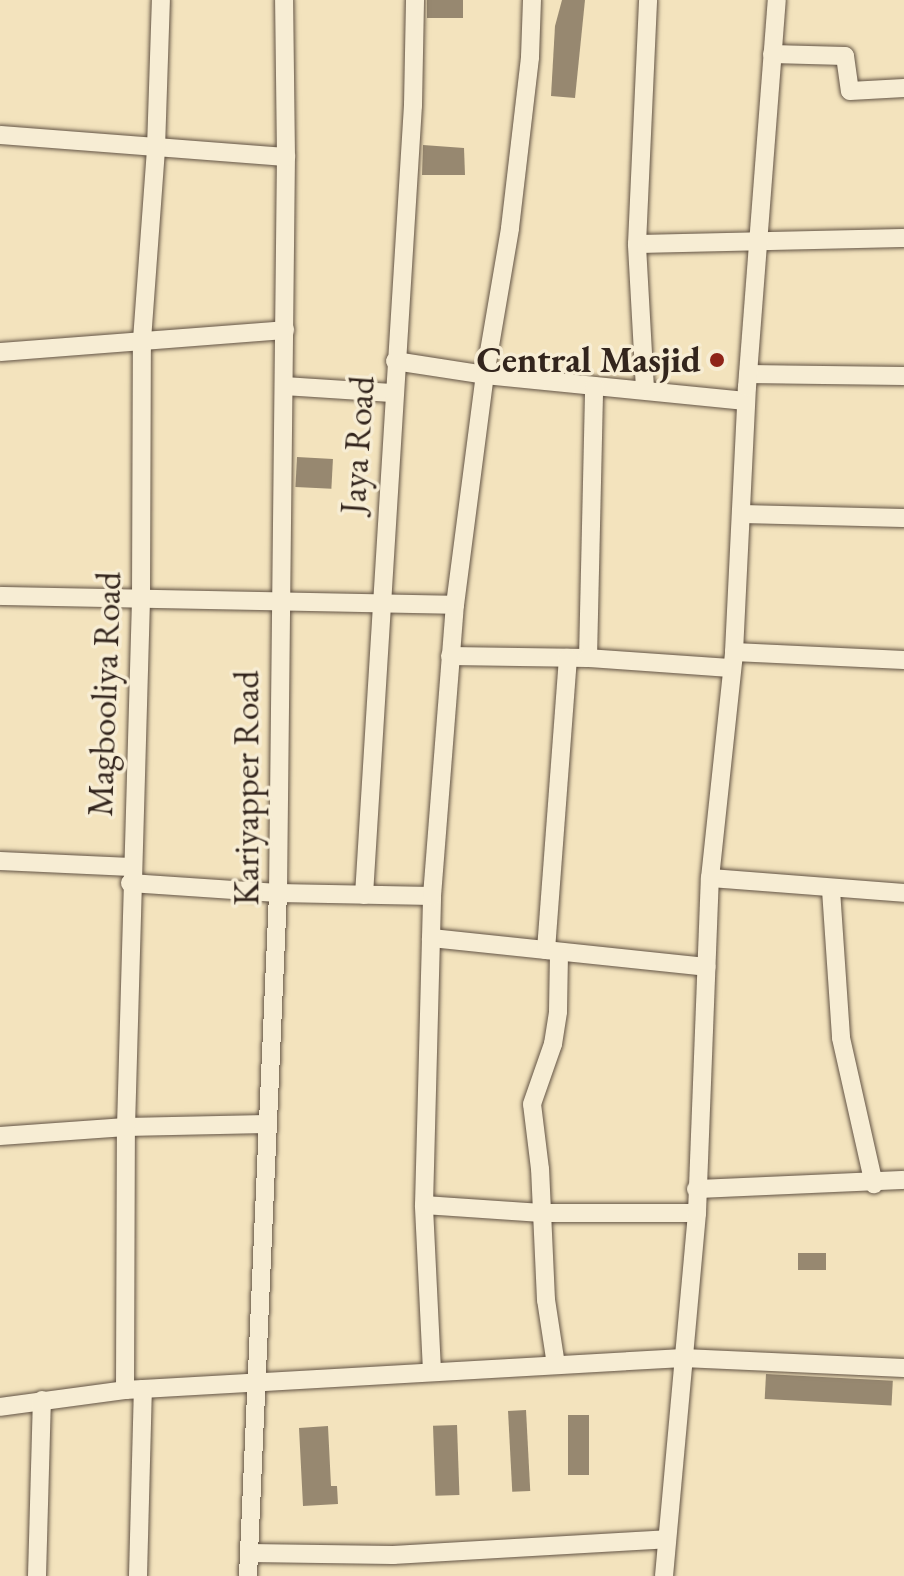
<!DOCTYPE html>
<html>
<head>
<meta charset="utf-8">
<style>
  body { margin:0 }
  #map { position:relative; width:904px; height:1576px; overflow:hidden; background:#f3e3bd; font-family:"EB Garamond",serif }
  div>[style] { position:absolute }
  .building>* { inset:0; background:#978870; transform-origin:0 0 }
  .roads { filter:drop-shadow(0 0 2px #635445) drop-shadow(0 0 2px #635445) }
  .minor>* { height:18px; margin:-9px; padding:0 9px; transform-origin:9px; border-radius:9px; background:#f7edd4 }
  .dots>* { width:22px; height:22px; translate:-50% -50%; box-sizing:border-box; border:4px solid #f7edd4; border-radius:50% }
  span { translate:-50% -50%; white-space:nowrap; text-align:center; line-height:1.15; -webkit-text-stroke:7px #f7edd4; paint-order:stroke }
  .poi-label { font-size:36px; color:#33251d; font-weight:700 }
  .right { translate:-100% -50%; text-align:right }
  .street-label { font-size:36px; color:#33251d }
</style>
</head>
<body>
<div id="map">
  <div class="building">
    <div style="left:427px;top:0;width:36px;height:18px"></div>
    <div style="clip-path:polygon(562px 0,585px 0,575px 98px,551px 96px,555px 26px)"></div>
    <div style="clip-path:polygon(423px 145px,464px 148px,465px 175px,422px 175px)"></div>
    <div style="left:297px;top:457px;width:36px;height:30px;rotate:3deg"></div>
    <div style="left:826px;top:1253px;width:17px;height:28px;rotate:90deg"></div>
    <div style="left:766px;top:1374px;width:127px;height:25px;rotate:3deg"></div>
    <div style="left:526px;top:1410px;width:81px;height:18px;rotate:87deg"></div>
    <div style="left:568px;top:1415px;width:21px;height:60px"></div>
    <div style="left:457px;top:1425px;width:70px;height:24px;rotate:88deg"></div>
    <div style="clip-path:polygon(328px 1426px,331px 1486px,337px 1486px,338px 1504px,303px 1506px,299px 1428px)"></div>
  </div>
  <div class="roads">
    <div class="minor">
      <div style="left:772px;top:54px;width:73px;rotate:1.6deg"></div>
      <div style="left:845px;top:56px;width:35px;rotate:82deg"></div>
      <div style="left:850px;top:91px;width:54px;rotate:-3.2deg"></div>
      <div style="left:0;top:135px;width:287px;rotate:4.4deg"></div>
      <div style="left:637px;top:244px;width:267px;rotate:-1.3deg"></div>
      <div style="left:0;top:352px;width:286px;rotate:-4.4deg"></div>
      <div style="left:395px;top:361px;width:91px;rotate:8.8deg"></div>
      <div style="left:485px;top:375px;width:262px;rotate:5.7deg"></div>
      <div style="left:748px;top:374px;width:156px;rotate:0.7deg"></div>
      <div style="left:284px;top:386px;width:108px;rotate:3.7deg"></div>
      <div style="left:645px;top:389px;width:145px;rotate:-93.2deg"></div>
      <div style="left:637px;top:244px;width:244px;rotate:-87.4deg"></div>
      <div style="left:741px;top:514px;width:163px;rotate:1.4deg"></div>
      <div style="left:0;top:596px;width:455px;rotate:1.1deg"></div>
      <div style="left:734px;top:652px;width:170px;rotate:2.7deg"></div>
      <div style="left:450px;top:656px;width:138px;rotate:0.8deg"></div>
      <div style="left:588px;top:658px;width:272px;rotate:-88.7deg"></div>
      <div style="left:588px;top:658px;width:144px;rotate:4deg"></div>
      <div style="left:0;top:861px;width:131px;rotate:2.6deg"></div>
      <div style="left:710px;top:878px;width:195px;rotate:4.4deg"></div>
      <div style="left:130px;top:883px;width:148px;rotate:3.9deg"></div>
      <div style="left:278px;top:893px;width:154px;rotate:1.1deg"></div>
      <div style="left:831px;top:890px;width:148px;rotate:86.1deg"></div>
      <div style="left:841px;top:1038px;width:150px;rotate:77.3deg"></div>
      <div style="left:364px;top:895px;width:792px;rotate:-86.45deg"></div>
      <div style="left:413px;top:105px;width:105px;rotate:-88.9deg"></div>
      <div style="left:431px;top:938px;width:277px;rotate:6deg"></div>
      <div style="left:546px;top:950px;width:293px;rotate:-85.7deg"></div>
      <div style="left:0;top:1136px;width:126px;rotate:-4.1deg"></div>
      <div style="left:126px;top:1127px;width:140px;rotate:-1.2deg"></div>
      <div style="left:696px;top:1189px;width:208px;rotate:-2.5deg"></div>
      <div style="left:424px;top:1205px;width:118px;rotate:3.9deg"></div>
      <div style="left:542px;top:1213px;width:155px"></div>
      <div style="left:556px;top:1365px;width:66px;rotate:-98.7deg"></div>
      <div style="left:546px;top:1300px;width:131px;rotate:-92.6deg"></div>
      <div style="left:540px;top:1169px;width:65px;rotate:-97deg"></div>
      <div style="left:532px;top:1104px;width:64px;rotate:-70.7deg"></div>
      <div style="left:553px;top:1044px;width:33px;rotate:-81deg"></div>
      <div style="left:558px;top:1011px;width:59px;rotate:-89deg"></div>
      <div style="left:432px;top:1371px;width:166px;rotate:-92.8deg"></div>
      <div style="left:424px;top:1205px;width:309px;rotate:-88.5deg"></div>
      <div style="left:432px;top:896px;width:292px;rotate:-85.5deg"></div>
      <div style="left:455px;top:605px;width:232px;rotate:-82.6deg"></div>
      <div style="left:485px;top:375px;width:149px;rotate:-80.3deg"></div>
      <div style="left:510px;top:228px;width:172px;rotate:-83.3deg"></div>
      <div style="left:530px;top:57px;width:57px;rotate:-88deg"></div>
      <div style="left:125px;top:1390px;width:263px;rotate:-89.8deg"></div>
      <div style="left:126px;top:1127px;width:526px;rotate:-88.37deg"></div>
      <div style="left:141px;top:601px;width:261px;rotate:-89.8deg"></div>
      <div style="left:142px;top:340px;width:193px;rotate:-85.8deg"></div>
      <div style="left:156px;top:148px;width:148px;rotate:-88.1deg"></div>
      <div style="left:0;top:1407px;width:126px;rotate:-7.7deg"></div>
      <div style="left:125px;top:1390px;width:559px;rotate:-3.28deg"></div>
      <div style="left:683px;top:1358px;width:221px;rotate:2.6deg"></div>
      <div style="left:249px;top:1553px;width:144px;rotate:0.8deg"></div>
      <div style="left:393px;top:1555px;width:274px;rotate:-3.3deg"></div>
      <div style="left:37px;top:1576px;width:176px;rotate:-88.4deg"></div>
      <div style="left:138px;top:1576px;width:187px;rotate:-88.5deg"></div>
      <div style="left:248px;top:1576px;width:684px;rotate:-87.48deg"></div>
      <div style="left:278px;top:893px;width:736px;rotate:-89.38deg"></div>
      <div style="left:286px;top:157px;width:157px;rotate:-90.7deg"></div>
      <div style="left:664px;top:1576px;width:364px;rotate:-84.8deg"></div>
      <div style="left:697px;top:1213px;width:335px;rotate:-87.8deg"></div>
      <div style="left:710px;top:878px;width:227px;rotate:-83.9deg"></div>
      <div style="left:734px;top:652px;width:265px;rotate:-87.2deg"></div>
      <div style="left:747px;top:387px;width:388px;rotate:-85.6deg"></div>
    </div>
  </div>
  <div class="dots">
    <div style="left:717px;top:360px;background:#8f2418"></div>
  </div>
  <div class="poi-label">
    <span class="right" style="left:701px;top:360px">Central Masjid</span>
  </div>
  <div class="street-label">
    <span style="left:357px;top:445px;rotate:-86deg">Jaya Road</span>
    <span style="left:104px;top:694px;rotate:-88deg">Magbooliya Road</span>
    <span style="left:246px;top:788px;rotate:-90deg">Kariyapper Road</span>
  </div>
</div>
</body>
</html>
